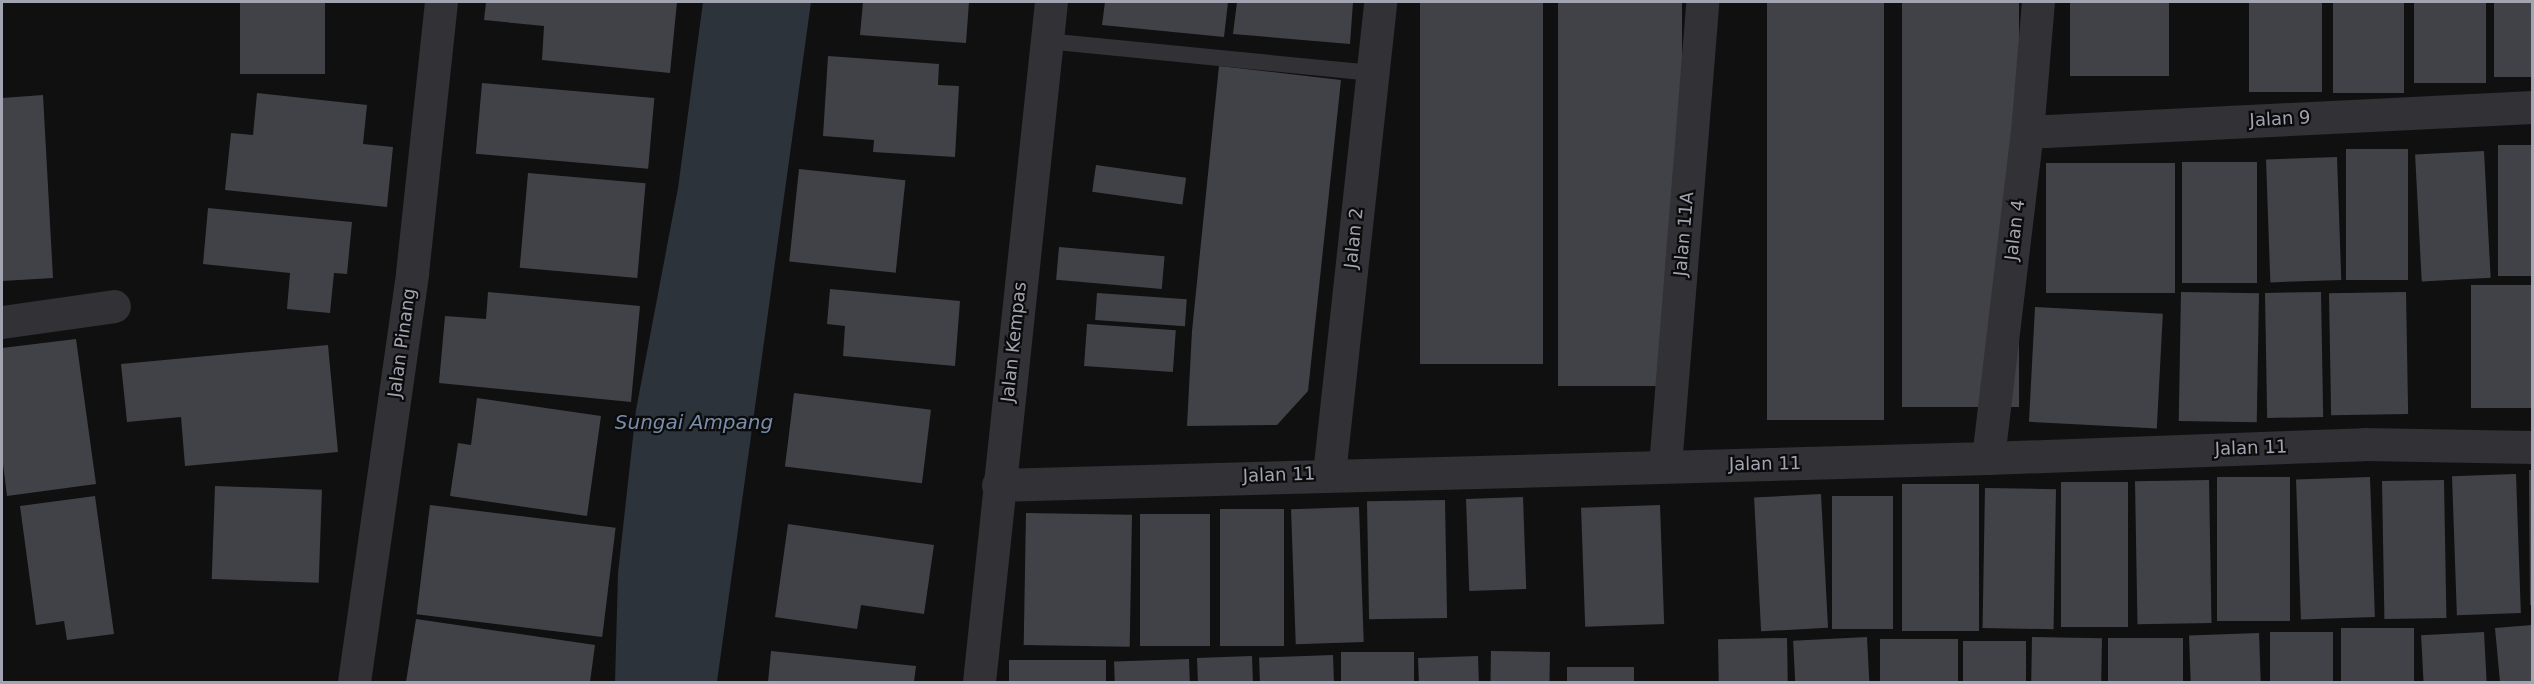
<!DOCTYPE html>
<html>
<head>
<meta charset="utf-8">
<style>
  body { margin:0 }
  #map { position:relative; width:2534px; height:684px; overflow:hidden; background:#101011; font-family:"DejaVu Sans",sans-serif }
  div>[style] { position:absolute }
  .water>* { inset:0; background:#2c333b }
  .building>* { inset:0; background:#414247; transform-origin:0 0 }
  .lane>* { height:16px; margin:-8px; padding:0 8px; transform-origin:8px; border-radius:8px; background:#313136 }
  .street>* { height:33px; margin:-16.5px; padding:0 16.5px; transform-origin:16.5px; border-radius:16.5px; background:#313136 }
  span { translate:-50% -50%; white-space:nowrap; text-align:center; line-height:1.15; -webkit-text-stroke:4.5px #0b0b0c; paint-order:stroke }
  .street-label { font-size:18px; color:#a2a4b1 }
  .water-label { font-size:20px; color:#7a8eab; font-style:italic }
  .frame { position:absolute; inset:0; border:3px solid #a2a4b1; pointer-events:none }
</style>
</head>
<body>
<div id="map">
  <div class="water">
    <div style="clip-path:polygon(703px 2px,811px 2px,717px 682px,615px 682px,618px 573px,636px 410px,678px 188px)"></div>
  </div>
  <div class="building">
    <div style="left:240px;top:2px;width:85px;height:72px"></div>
    <div style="clip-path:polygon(486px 2px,677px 2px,670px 73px,542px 60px,544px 26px,484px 20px)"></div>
    <div style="clip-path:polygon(863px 2px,969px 2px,966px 43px,860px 35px)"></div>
    <div style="clip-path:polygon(1105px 2px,1228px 2px,1224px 37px,1102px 25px)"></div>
    <div style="clip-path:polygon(1237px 2px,1353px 2px,1350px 44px,1233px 34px)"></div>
    <div style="left:1420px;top:2px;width:123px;height:362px"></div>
    <div style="left:1558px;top:2px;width:124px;height:384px"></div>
    <div style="left:1767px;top:2px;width:117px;height:418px"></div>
    <div style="left:1902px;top:2px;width:117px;height:405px"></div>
    <div style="left:2070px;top:2px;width:99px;height:74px"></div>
    <div style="left:2249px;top:2px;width:73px;height:90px"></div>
    <div style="left:2333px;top:2px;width:71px;height:91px"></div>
    <div style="left:2414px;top:2px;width:72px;height:81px"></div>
    <div style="left:2494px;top:2px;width:38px;height:75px"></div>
    <div style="clip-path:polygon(828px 56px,939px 64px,938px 85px,959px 86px,955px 157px,873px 152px,874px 140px,823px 136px)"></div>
    <div style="clip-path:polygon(1219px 66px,1341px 80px,1308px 391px,1277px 425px,1187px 426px,1192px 331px)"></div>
    <div style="left:482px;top:83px;width:173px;height:71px;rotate:5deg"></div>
    <div style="clip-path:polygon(257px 93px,367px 105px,363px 144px,393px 147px,387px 207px,225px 190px,231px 133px,253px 135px)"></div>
    <div style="clip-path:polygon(43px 95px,53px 278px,2px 281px,2px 98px)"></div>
    <div style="left:2498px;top:145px;width:34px;height:131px"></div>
    <div style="left:2346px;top:149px;width:62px;height:131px"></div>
    <div style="left:2484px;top:151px;width:127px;height:69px;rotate:87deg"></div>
    <div style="left:2337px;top:157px;width:123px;height:71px;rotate:88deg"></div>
    <div style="left:2182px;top:162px;width:75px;height:121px"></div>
    <div style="left:2046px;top:163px;width:129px;height:130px"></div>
    <div style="left:1096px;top:165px;width:91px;height:27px;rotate:8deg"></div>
    <div style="left:799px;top:169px;width:107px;height:93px;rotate:6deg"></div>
    <div style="left:528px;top:173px;width:118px;height:95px;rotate:5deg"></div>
    <div style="clip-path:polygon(208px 208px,352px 222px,347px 274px,334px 273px,330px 313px,287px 309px,290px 273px,203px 264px)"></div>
    <div style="left:1059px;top:247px;width:106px;height:33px;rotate:5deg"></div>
    <div style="left:2532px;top:285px;width:123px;height:61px;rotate:90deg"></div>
    <div style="clip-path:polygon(830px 289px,960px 301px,955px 366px,843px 356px,845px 326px,827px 324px)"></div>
    <div style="clip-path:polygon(488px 292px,640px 306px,631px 402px,439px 383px,445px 316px,486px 319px)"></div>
    <div style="left:2181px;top:292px;width:78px;height:129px;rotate:1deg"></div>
    <div style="left:2321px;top:292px;width:125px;height:56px;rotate:89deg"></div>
    <div style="left:2406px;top:292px;width:122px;height:77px;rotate:89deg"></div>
    <div style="left:1097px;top:293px;width:90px;height:27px;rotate:4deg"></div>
    <div style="left:2035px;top:307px;width:128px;height:115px;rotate:3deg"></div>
    <div style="left:1087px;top:324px;width:89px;height:42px;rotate:4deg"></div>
    <div style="clip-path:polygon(76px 339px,96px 484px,7px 496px,2px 456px,2px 348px)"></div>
    <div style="clip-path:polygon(328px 345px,338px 452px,185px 466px,181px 417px,127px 422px,121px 364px)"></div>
    <div style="left:794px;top:393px;width:138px;height:74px;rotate:7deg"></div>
    <div style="clip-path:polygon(477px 398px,601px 416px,587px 516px,450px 496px,458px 443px,471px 445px)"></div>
    <div style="clip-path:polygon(2529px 470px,2532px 470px,2532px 605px,2530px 605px)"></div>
    <div style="left:2516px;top:474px;width:139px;height:64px;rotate:88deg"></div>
    <div style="left:2217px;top:477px;width:73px;height:144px"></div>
    <div style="left:2370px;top:477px;width:140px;height:74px;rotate:88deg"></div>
    <div style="left:2209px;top:480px;width:143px;height:74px;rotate:89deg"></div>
    <div style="left:2444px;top:480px;width:138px;height:62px;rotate:89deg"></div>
    <div style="left:2061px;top:482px;width:67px;height:145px"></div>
    <div style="left:1979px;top:484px;width:147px;height:77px;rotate:90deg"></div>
    <div style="left:215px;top:486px;width:107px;height:93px;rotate:2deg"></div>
    <div style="left:1985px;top:488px;width:71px;height:140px;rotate:1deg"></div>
    <div style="left:1821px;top:494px;width:134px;height:67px;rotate:87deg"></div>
    <div style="clip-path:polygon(95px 496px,114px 634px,67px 640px,64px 621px,36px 625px,20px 506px)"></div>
    <div style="left:1893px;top:496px;width:133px;height:61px;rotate:90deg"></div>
    <div style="left:1523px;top:497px;width:92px;height:57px;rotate:88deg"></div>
    <div style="left:1445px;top:500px;width:118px;height:78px;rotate:89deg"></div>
    <div style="left:430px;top:505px;width:187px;height:110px;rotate:7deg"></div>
    <div style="left:1660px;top:505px;width:119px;height:79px;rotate:88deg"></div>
    <div style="left:1359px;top:507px;width:135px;height:68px;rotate:88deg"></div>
    <div style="left:1220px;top:509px;width:64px;height:137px"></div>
    <div style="left:1026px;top:513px;width:106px;height:132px;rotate:1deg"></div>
    <div style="left:1140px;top:514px;width:70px;height:132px"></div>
    <div style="clip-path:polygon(788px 524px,934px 545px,924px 614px,861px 605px,857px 629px,775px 617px)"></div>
    <div style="clip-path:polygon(416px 619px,595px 645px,590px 682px,406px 682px)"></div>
    <div style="clip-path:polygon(2532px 625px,2532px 682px,2500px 682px,2495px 628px)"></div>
    <div style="left:2341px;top:628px;width:73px;height:54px"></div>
    <div style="left:2270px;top:632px;width:63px;height:50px"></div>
    <div style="left:2484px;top:632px;width:50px;height:63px;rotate:87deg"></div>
    <div style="left:2259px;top:633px;width:49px;height:70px;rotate:88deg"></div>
    <div style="left:1867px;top:637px;width:45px;height:74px;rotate:87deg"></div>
    <div style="left:2032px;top:637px;width:70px;height:45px;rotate:1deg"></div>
    <div style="left:1787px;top:638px;width:44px;height:69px;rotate:89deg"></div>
    <div style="left:2108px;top:638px;width:75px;height:44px"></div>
    <div style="left:1880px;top:639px;width:78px;height:43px"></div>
    <div style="left:1963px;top:641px;width:63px;height:41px"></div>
    <div style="clip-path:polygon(771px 651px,916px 666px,914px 682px,768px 682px)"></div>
    <div style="left:1491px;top:651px;width:59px;height:31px;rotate:1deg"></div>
    <div style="left:1414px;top:652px;width:30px;height:73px;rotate:90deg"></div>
    <div style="left:1333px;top:655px;width:27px;height:74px;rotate:88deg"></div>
    <div style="left:1252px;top:656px;width:26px;height:55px;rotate:88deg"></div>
    <div style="left:1478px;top:656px;width:26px;height:60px;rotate:88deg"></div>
    <div style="left:1189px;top:659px;width:23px;height:75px;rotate:88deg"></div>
    <div style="left:1106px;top:660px;width:22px;height:97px;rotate:90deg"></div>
    <div style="left:1567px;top:667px;width:67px;height:15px"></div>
  </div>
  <div class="lane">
    <div style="left:1046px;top:41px;width:328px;rotate:5.6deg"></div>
  </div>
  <div class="street">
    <div style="left:2027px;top:132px;width:506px;rotate:-2.83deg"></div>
    <div style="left:2px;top:322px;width:113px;rotate:-8.1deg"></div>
    <div style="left:1988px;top:458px;width:328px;rotate:-83.2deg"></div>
    <div style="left:2027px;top:132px;width:130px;rotate:-85.2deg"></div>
    <div style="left:1665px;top:466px;width:465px;rotate:-85.4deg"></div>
    <div style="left:1329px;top:474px;width:475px;rotate:-83.8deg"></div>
    <div style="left:998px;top:485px;width:990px;rotate:-1.56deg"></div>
    <div style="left:1988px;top:458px;width:376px;rotate:-2.1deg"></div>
    <div style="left:2364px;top:444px;width:168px;rotate:1deg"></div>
    <div style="left:354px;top:682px;width:413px;rotate:-81.9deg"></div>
    <div style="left:412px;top:273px;width:273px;rotate:-83.9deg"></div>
    <div style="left:979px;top:682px;width:684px;rotate:-83.96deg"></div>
  </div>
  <div class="street-label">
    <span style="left:2280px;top:119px;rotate:-3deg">Jalan 9</span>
    <span style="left:2015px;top:230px;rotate:-83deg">Jalan 4</span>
    <span style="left:1684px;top:234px;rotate:-85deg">Jalan 11A</span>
    <span style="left:1354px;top:238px;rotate:-84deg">Jalan 2</span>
    <span style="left:1014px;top:342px;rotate:-84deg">Jalan Kempas</span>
    <span style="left:402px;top:343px;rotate:-82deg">Jalan Pinang</span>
    <span style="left:2251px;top:448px;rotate:-2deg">Jalan 11</span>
    <span style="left:1765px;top:464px;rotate:-1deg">Jalan 11</span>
    <span style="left:1279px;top:475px;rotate:-2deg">Jalan 11</span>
  </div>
  <div class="water-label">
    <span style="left:694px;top:422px">Sungai Ampang</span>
  </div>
  <div class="frame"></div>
</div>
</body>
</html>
